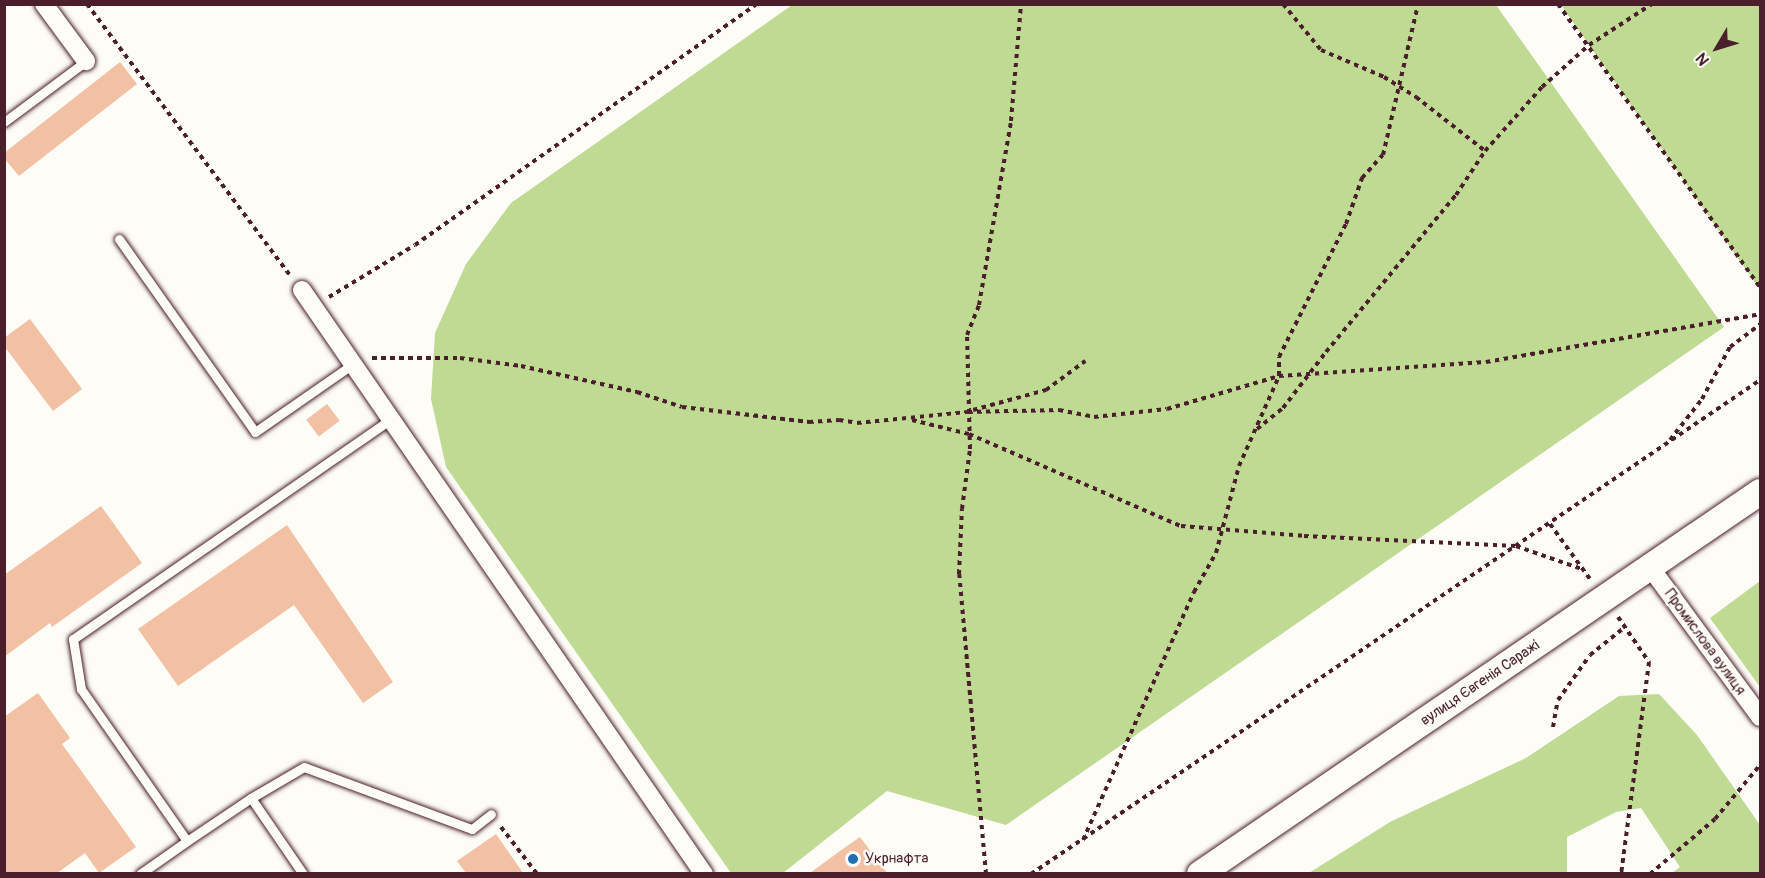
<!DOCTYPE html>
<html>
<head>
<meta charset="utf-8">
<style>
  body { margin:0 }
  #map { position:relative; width:1765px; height:878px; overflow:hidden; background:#fdfcf7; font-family:Pangolin,sans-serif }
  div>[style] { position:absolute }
  .green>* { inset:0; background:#bfda92 }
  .building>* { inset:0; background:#f2c0a3; transform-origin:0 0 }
  .path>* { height:4px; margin-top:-2px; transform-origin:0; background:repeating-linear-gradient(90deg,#4a1f2b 0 4.5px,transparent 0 9px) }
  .roads { filter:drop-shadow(0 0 2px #4a1f2b) drop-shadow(0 0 2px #4a1f2b) }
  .service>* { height:9px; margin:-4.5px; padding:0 4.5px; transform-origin:4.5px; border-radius:4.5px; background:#fdfcf7 }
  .minor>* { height:18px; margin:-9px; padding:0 9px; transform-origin:9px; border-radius:9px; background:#fdfcf7 }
  .secondary>* { height:26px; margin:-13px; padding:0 13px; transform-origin:13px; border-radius:13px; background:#fdfcf7 }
  .dots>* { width:16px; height:16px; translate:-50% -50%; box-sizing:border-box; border:3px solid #fdfcf7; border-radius:50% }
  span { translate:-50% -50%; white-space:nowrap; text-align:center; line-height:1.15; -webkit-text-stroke:5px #fdfcf7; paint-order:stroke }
  .street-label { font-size:15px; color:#4a1f2b }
  .poi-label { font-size:15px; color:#4a1f2b }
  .left { translate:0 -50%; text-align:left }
  .frame { position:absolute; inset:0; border:6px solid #4a1f2b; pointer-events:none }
  .north { position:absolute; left:1687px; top:18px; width:60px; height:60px; -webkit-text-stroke:4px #fdfcf7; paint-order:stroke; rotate:232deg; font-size:16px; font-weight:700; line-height:24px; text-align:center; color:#4a1f2b }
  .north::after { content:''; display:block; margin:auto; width:21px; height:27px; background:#4a1f2b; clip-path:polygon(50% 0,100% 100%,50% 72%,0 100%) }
</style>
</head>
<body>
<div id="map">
  <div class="green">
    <div style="clip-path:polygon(792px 5px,1496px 5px,1724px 327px,1006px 825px,887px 791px,783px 873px,731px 873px,446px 467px,431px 399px,435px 333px,466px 264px,511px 203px)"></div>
    <div style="clip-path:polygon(1561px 5px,1760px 5px,1760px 290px,1589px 45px)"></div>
    <div style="clip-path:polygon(1760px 581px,1760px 687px,1710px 618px)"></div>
    <div style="clip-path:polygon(1659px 694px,1697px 735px,1760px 825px,1760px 873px,1672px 873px,1680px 867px,1641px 808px,1616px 812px,1567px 837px,1567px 873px,1309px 873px,1390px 822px,1526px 758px,1619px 696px)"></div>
  </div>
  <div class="building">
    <div style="clip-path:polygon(120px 62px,137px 84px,19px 176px,4px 158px,4px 153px)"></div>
    <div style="clip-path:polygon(30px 319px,82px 389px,53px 411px,4px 346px,4px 338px)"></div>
    <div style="left:327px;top:404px;width:21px;height:26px;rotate:53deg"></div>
    <div style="clip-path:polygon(101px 506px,142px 563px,52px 627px,50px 623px,4px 657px,4px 575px)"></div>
    <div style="clip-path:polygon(287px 525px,393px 682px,363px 703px,294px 605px,178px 686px,138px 629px)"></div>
    <div style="clip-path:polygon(38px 693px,70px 738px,62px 744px,136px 847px,99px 873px,85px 853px,57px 873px,4px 873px,4px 717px)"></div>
    <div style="clip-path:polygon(496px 834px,523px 873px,466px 873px,457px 861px)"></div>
    <div style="clip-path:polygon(860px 837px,887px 873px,810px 873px,840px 851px)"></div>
  </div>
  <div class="path">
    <div style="left:87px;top:4px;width:339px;rotate:53.2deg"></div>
    <div style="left:1283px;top:4px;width:60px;rotate:50.4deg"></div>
    <div style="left:1321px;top:50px;width:69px;rotate:23.2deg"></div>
    <div style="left:1384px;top:77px;width:38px;rotate:32deg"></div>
    <div style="left:1416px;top:97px;width:88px;rotate:38deg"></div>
    <div style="left:1558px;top:4px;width:348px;rotate:54.5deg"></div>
    <div style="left:329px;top:297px;width:100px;rotate:-31.2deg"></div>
    <div style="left:415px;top:245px;width:418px;rotate:-35.2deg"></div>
    <div style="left:372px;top:358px;width:88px"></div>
    <div style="left:460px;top:358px;width:62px;rotate:7.5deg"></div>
    <div style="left:521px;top:366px;width:119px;rotate:12.6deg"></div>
    <div style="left:637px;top:392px;width:47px;rotate:18.4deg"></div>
    <div style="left:682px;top:407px;width:128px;rotate:6.7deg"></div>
    <div style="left:809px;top:422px;width:30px;rotate:-4deg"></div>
    <div style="left:839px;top:420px;width:18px;rotate:9deg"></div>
    <div style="left:857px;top:423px;width:112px;rotate:-5.7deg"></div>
    <div style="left:968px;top:412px;width:91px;rotate:-1.3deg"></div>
    <div style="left:1059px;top:410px;width:36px;rotate:11deg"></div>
    <div style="left:1094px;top:417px;width:73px;rotate:-6.3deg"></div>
    <div style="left:1167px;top:409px;width:117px;rotate:-16.4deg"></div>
    <div style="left:1279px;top:376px;width:207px;rotate:-3.9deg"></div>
    <div style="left:1486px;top:362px;width:278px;rotate:-9.9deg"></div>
    <div style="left:973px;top:410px;width:76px;rotate:-15.3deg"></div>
    <div style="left:1046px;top:390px;width:49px;rotate:-36.6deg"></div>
    <div style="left:912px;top:420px;width:59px;rotate:13.8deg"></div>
    <div style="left:969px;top:434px;width:231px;rotate:23.5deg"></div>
    <div style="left:1181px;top:526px;width:123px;rotate:4.6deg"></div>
    <div style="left:1304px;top:536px;width:212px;rotate:2.7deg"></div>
    <div style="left:1516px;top:546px;width:70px;rotate:19.2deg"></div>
    <div style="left:1257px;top:429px;width:33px;rotate:-39deg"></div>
    <div style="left:1283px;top:408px;width:71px;rotate:-52.5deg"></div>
    <div style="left:1326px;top:352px;width:204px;rotate:-50.4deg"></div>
    <div style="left:1456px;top:195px;width:53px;rotate:-56.6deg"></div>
    <div style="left:1485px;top:151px;width:86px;rotate:-48.3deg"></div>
    <div style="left:1542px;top:87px;width:63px;rotate:-41.8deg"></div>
    <div style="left:1589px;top:45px;width:75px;rotate:-33.1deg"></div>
    <div style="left:1670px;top:440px;width:52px;rotate:-52deg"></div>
    <div style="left:1702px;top:399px;width:59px;rotate:-61.7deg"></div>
    <div style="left:1730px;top:347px;width:38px;rotate:-37deg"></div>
    <div style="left:1550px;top:524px;width:68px;rotate:54deg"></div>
    <div style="left:1618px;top:617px;width:55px;rotate:55.4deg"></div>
    <div style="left:1649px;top:662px;width:214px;rotate:97.5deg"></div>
    <div style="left:1553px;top:727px;width:27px;rotate:-80deg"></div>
    <div style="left:1558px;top:700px;width:55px;rotate:-54.6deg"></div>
    <div style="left:1590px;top:655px;width:45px;rotate:-38.7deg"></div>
    <div style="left:501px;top:827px;width:59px;rotate:52.5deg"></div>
    <div style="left:1083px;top:840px;width:272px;rotate:-65.9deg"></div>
    <div style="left:1194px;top:592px;width:45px;rotate:-60.6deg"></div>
    <div style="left:1216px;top:553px;width:90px;rotate:-75.2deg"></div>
    <div style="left:1239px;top:466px;width:98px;rotate:-66deg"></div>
    <div style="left:1279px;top:376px;width:19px;rotate:-90deg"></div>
    <div style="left:1279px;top:357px;width:149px;rotate:-63.3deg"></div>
    <div style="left:1346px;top:224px;width:49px;rotate:-70.8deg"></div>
    <div style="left:1362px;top:178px;width:31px;rotate:-48deg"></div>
    <div style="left:1383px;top:155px;width:155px;rotate:-76.9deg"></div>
    <div style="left:986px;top:874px;width:301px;rotate:-95.1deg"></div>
    <div style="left:959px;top:574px;width:65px;rotate:-87.4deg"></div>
    <div style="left:962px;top:509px;width:61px;rotate:-82.4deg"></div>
    <div style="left:970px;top:449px;width:114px;rotate:-91.5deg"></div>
    <div style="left:967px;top:335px;width:32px;rotate:-68deg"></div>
    <div style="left:979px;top:305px;width:187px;rotate:-80.1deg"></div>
    <div style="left:1011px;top:121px;width:117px;rotate:-85.1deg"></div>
    <div style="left:1031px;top:874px;width:881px;rotate:-34.12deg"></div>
    <div style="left:1650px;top:874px;width:85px;rotate:-40.2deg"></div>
    <div style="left:1715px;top:819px;width:70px;rotate:-50.2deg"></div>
  </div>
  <div class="roads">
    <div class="service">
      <div style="left:4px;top:122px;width:102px;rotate:-36.6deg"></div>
      <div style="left:119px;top:239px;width:236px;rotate:54.8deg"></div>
      <div style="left:255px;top:432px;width:119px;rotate:-34.8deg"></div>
      <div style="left:391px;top:419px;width:387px;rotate:145.3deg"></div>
      <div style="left:73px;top:639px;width:51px;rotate:80.9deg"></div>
      <div style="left:81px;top:689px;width:185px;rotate:55.1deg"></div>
      <div style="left:187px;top:841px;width:77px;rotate:-33.9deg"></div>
      <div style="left:251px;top:798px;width:61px;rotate:-30.3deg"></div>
      <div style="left:304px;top:767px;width:179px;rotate:20.3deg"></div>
      <div style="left:472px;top:829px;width:24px;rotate:-38deg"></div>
      <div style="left:251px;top:798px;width:92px;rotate:55.6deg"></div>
      <div style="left:140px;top:874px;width:57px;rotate:-35.1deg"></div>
    </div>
    <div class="minor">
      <div style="left:44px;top:4px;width:71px;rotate:53.6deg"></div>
      <div style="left:302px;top:290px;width:709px;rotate:55.46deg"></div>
      <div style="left:1650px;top:567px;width:186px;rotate:53.7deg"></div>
    </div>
    <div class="secondary">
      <div style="left:1200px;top:874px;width:678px;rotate:-34.3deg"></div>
    </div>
  </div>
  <div class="dots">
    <div style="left:853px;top:859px;background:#1f6fb2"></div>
  </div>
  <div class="street-label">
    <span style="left:1705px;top:642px;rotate:54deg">Промислова вулиця</span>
    <span style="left:1480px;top:683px;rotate:-34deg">вулиця Євгенія Саражі</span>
  </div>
  <div class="poi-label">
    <span class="left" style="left:865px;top:859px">Укрнафта</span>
  </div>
  <div class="frame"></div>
  <div class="north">N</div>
</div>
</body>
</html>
